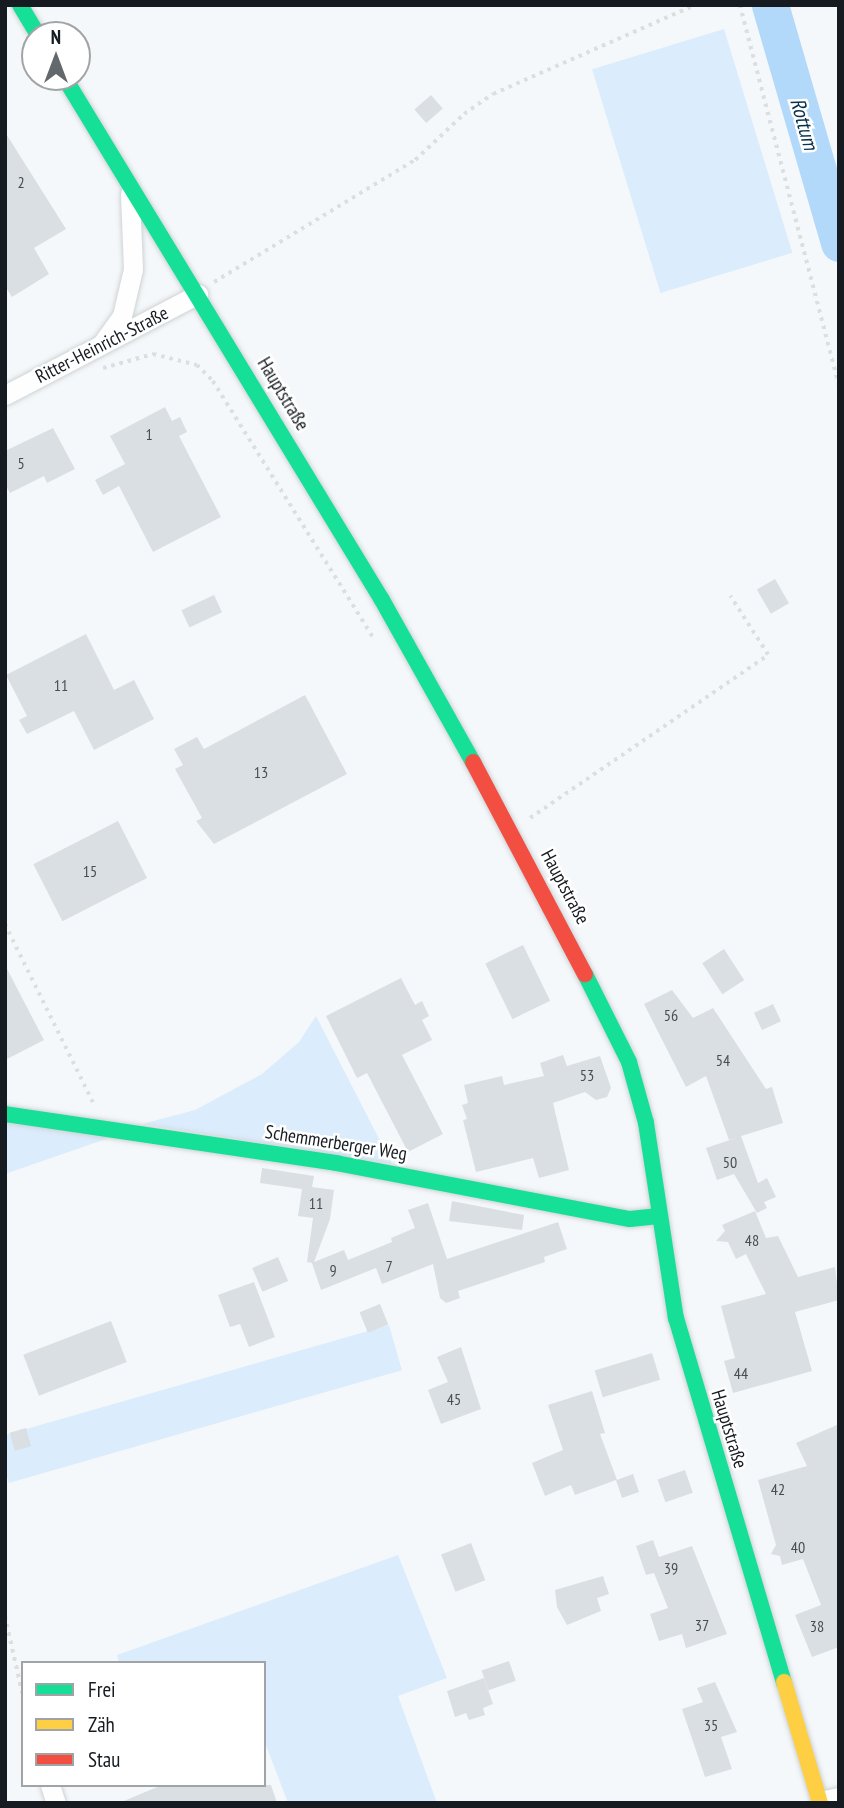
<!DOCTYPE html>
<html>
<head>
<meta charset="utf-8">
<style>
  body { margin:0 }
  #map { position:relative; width:844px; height:1808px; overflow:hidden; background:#f5f8fa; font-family:"PT Sans Narrow",sans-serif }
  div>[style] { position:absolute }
  .green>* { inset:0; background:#dbecfc; transform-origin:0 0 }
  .river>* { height:37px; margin:-18.5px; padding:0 18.5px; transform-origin:18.5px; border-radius:18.5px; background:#b3d9fa }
  .building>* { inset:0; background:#dadfe3; transform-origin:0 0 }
  .path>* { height:3.5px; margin-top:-1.75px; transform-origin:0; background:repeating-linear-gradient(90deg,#dcdedf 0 3.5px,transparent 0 8.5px) }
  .roads { filter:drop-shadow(0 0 2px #ced3d6) drop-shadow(0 0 2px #ced3d6) }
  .street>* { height:19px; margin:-9.5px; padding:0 9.5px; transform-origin:9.5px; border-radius:9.5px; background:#fefefe }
  .fast>* { height:16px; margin:-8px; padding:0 8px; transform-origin:8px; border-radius:8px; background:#16e098 }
  .slow>* { height:16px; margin:-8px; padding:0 8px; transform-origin:8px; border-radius:8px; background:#ffcf43 }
  .jam>* { height:16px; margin:-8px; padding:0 8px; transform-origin:8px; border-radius:8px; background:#f24e42 }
  span { translate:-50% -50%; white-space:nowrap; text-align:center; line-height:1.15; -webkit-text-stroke:5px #fff; paint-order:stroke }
  .number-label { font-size:16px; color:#474d52 }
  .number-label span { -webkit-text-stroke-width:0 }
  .street-label { font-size:19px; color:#151b20 }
  .water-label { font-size:21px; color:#07314e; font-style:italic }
  .frame { position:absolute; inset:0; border:7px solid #151b20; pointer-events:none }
  .legend { position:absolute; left:21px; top:1661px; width:245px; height:126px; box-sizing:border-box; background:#fff; border:2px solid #a1a4a6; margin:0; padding:9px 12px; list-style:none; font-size:21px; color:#151b20 }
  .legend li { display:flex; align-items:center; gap:14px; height:35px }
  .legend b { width:35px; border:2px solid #a1a4a6 }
  .north { position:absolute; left:21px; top:21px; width:70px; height:70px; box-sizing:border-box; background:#fff; border:2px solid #a1a4a6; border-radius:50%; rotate:0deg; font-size:19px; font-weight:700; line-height:28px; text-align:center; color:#151b20 }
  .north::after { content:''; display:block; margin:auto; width:24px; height:32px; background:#63686c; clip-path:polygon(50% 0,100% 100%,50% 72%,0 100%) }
</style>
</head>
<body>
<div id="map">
  <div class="green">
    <div style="left:724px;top:29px;width:234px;height:138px;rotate:73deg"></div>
    <div style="clip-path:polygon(316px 1016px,392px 1164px,142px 1124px,195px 1110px,262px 1074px,299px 1042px)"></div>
    <div style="clip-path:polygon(5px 1120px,109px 1138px,5px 1174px)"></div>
    <div style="left:389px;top:1325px;width:47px;height:409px;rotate:74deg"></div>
    <div style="clip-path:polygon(398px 1555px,447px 1678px,398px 1696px,437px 1803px,288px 1803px,264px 1740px,264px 1663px,119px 1663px,117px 1655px)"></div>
  </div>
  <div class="river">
    <div style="left:770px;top:5px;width:248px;rotate:73.8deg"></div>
  </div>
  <div class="building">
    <div style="left:431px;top:95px;width:18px;height:22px;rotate:49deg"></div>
    <div style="clip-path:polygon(5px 132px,66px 229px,34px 248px,49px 274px,12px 297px,5px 286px)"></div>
    <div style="clip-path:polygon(165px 407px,172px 421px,180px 417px,187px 432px,179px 436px,221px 517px,153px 552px,119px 486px,103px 495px,95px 480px,125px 464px,110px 436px)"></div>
    <div style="clip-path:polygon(53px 428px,75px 469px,47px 483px,44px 476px,10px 493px,5px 484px,5px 451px)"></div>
    <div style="left:775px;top:579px;width:28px;height:21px;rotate:60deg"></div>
    <div style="left:214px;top:595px;width:19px;height:36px;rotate:65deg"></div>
    <div style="clip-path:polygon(86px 634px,114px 690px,134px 680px,154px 719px,94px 750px,74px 711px,27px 734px,19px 720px,27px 716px,6px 675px)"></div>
    <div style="clip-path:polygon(305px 695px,347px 774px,214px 844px,196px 821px,202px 818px,175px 769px,183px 765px,174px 749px,197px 737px,204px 749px)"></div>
    <div style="left:118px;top:821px;width:64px;height:95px;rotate:63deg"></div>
    <div style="left:523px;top:945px;width:62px;height:42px;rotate:64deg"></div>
    <div style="left:724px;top:949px;width:37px;height:26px;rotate:57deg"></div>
    <div style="clip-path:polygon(5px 965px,44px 1040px,5px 1060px)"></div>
    <div style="clip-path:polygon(401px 978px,415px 1005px,422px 1001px,429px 1016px,422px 1020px,432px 1040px,402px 1055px,443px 1134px,408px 1152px,367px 1073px,357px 1078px,326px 1016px)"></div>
    <div style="clip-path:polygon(672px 990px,693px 1018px,713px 1008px,766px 1089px,772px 1087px,783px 1123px,741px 1136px,758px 1183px,767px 1178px,776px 1197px,764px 1202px,767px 1208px,757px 1213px,734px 1174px,717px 1180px,706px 1148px,739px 1137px,729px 1140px,706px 1076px,686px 1087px,644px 1004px)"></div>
    <div style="left:773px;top:1004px;width:19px;height:21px;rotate:65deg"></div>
    <div style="clip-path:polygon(563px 1055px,567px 1066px,600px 1056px,611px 1088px,607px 1097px,596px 1100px,585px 1092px,553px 1103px,569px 1170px,539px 1178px,533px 1158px,476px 1172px,463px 1120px,467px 1119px,462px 1105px,468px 1103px,464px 1085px,502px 1076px,504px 1085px,544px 1076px,540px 1063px)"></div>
    <div style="clip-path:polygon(262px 1168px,314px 1176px,312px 1187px,334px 1190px,330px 1219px,314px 1262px,344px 1250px,348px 1260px,392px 1242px,391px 1238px,415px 1228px,408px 1210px,428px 1203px,447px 1259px,558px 1222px,567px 1249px,544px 1257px,545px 1262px,458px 1291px,460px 1298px,446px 1303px,440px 1298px,433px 1264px,382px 1284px,376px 1268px,321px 1290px,312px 1263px,307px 1262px,313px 1218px,298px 1216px,302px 1189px,260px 1183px)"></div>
    <div style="clip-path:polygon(452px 1201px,524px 1215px,522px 1230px,449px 1221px)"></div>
    <div style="clip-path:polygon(755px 1211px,766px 1238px,778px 1236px,798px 1277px,835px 1267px,839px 1300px,795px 1312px,812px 1371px,733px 1393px,724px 1361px,735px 1358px,721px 1306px,766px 1294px,746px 1254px,736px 1259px,728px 1242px,716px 1241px,725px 1231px,722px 1225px)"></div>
    <div style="left:278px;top:1257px;width:26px;height:28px;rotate:67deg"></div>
    <div style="clip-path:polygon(254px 1282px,275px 1337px,249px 1347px,240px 1324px,230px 1327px,218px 1295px)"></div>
    <div style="left:380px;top:1304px;width:22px;height:22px;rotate:68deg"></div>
    <div style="left:111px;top:1321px;width:44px;height:94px;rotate:69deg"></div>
    <div style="clip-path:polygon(461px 1347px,481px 1409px,441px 1424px,428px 1390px,448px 1382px,437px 1357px)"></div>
    <div style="left:652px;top:1353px;width:28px;height:60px;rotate:73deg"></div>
    <div style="clip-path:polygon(592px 1391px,605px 1433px,600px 1434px,617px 1480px,633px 1474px,639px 1492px,622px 1498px,616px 1480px,575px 1495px,571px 1485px,545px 1496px,532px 1463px,563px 1450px,548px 1405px)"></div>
    <div style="clip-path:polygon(839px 1424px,839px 1647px,812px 1657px,795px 1615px,821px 1605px,803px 1559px,782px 1565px,780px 1556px,771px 1554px,776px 1545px,758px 1480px,807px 1466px,796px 1443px)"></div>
    <div style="left:26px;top:1428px;width:19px;height:17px;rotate:74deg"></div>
    <div style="left:685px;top:1470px;width:24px;height:29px;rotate:71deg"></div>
    <div style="clip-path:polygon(653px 1540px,659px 1557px,692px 1546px,727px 1634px,686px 1648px,682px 1634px,659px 1641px,650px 1614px,668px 1608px,654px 1573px,646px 1575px,636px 1546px)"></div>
    <div style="left:471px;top:1543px;width:40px;height:32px;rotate:69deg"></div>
    <div style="clip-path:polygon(603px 1576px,609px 1594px,597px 1598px,601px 1611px,567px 1625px,557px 1607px,555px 1590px)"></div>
    <div style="left:509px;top:1661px;width:21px;height:29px;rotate:71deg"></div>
    <div style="clip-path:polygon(484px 1678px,493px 1704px,483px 1708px,485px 1715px,469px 1720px,466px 1713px,455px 1717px,447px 1691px)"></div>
    <div style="clip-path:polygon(715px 1682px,737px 1732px,721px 1737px,732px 1769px,705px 1777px,682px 1709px,703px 1702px,697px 1688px)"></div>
    <div style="clip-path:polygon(162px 1785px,271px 1785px,277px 1803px,119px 1803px)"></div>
  </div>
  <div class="path">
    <div style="left:740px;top:5px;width:392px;rotate:75.4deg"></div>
    <div style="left:214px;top:282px;width:235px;rotate:-31.3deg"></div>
    <div style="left:415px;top:160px;width:67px;rotate:-43.2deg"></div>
    <div style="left:464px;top:114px;width:35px;rotate:-35deg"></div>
    <div style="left:493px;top:94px;width:221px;rotate:-23.8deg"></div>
    <div style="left:103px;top:368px;width:52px;rotate:-15.6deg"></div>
    <div style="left:153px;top:354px;width:45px;rotate:14deg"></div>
    <div style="left:197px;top:365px;width:23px;rotate:45deg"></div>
    <div style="left:213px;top:381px;width:305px;rotate:58deg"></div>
    <div style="left:530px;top:818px;width:288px;rotate:-34.4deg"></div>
    <div style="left:768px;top:655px;width:70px;rotate:-122.8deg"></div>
    <div style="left:5px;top:924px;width:201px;rotate:63.7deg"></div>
    <div style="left:5px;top:1616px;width:81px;rotate:77.2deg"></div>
  </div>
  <div class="roads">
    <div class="street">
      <div style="left:103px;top:342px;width:32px;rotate:-54deg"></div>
      <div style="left:122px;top:316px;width:48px;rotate:-76.8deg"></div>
      <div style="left:133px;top:269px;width:75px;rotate:-92.3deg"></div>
      <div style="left:5px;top:395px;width:218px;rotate:-27.6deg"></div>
      <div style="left:50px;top:1785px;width:19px;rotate:72deg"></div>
      <div style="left:820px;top:1801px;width:19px;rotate:-12deg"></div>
    </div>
    <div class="fast">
      <div style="left:20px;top:5px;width:35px;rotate:59deg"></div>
      <div style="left:64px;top:77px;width:612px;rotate:58.7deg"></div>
      <div style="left:382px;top:600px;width:186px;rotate:60.7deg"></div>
      <div style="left:585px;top:974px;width:98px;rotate:63.4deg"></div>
      <div style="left:629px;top:1062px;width:63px;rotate:74.4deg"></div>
      <div style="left:646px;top:1123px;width:197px;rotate:81.3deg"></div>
      <div style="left:676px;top:1318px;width:380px;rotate:73.5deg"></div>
      <div style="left:5px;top:1114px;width:335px;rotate:8.4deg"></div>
      <div style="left:336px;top:1163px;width:299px;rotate:10.8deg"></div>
      <div style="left:630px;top:1219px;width:29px;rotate:-6deg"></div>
    </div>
    <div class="slow">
      <div style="left:784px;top:1682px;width:126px;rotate:73.4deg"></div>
    </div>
    <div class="jam">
      <div style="left:473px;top:762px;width:240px;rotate:62.2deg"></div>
    </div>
  </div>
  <div class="number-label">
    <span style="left:21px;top:182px">2</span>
    <span style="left:149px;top:434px">1</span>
    <span style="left:21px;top:463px">5</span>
    <span style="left:61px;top:685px">11</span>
    <span style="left:261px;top:772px">13</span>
    <span style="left:90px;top:871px">15</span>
    <span style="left:671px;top:1015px">56</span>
    <span style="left:723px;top:1060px">54</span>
    <span style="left:587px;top:1075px">53</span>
    <span style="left:730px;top:1162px">50</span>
    <span style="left:316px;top:1203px">11</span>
    <span style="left:752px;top:1240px">48</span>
    <span style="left:389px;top:1266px">7</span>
    <span style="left:333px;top:1270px">9</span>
    <span style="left:741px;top:1373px">44</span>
    <span style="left:454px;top:1399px">45</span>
    <span style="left:778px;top:1489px">42</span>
    <span style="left:798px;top:1547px">40</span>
    <span style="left:671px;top:1568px">39</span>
    <span style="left:702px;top:1625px">37</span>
    <span style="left:817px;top:1626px">38</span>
    <span style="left:711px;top:1725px">35</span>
  </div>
  <div class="street-label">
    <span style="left:102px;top:345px;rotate:-27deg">Ritter-Heinrich-Straße</span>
    <span style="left:283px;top:394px;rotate:59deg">Hauptstraße</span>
    <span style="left:565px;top:887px;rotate:62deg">Hauptstraße</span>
    <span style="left:336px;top:1143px;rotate:9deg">Schemmerberger Weg</span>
    <span style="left:729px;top:1429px;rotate:73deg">Hauptstraße</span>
  </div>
  <div class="water-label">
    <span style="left:804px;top:124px;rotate:74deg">Rottum</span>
  </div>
  <div class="frame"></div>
  <ul class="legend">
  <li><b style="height:9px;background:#16e098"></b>Frei</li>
  <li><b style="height:9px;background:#ffcf43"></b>Zäh</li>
  <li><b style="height:9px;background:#f24e42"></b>Stau</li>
  </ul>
  <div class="north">N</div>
</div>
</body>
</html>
